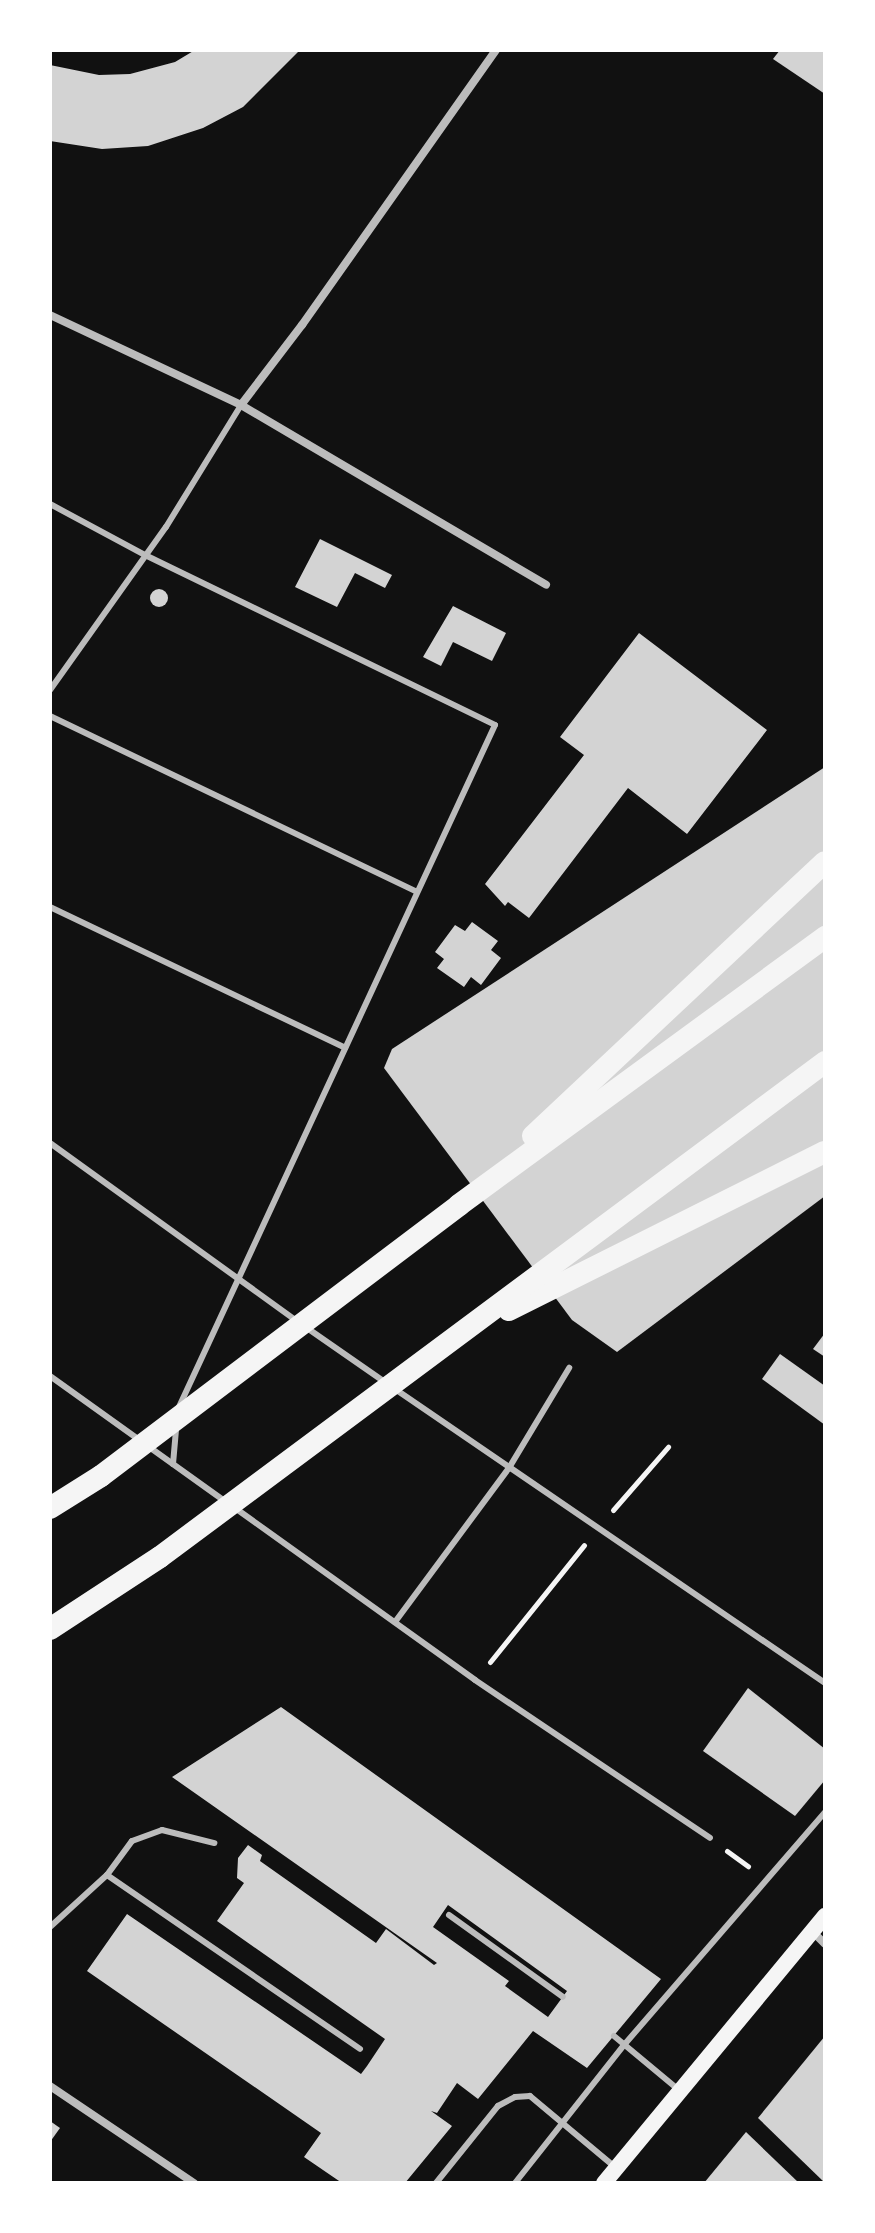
<!DOCTYPE html>
<html>
<head>
<meta charset="utf-8">
<style>
  body { margin:0 }
  #map { position:relative; width:875px; height:2233px; overflow:hidden; background:#111; font-family:"Titillium Web",sans-serif }
  div>[style] { position:absolute }
  .building>* { inset:0; background:#d3d3d3 }
  .round { border-radius:50% }
  .path>* { height:5px; margin:-2.5px; padding:0 2.5px; transform-origin:2.5px; border-radius:2.5px; background:#f5f5f5 }
  .service>* { height:6px; margin:-3px; padding:0 3px; transform-origin:3px; border-radius:3px; background:#bcbcbc }
  .minor>* { height:8px; margin:-4px; padding:0 4px; transform-origin:4px; border-radius:4px; background:#bcbcbc }
  .secondary>* { height:16px; margin:-8px; padding:0 8px; transform-origin:8px; border-radius:8px; background:#f5f5f5 }
  .trunk>* { height:22px; margin:-11px; padding:0 11px; transform-origin:11px; border-radius:11px; background:#f5f5f5 }
  span { translate:-50% -50%; white-space:nowrap; text-align:center; line-height:1.15; -webkit-text-stroke:8px #fff; paint-order:stroke }
  .frame { position:absolute; inset:0; border:52px solid #fff; pointer-events:none }
</style>
</head>
<body>
<div id="map">
  <div class="building">
    <div style="clip-path:polygon(195px 50px,300px 50px,243px 107px,203px 128px,148px 146px,102px 149px,50px 141px,50px 65px,99px 75px,130px 74px,175px 62px)"></div>
    <div style="clip-path:polygon(780px 50px,825px 50px,825px 94px,773px 59px)"></div>
    <div style="clip-path:polygon(320px 539px,392px 575px,385px 588px,355px 573px,337px 607px,295px 587px)"></div>
    <div class="round" style="left:150px;top:589px;width:18px;height:18px"></div>
    <div style="clip-path:polygon(453px 606px,506px 633px,492px 661px,453px 642px,441px 666px,423px 657px)"></div>
    <div style="clip-path:polygon(639px 633px,767px 730px,687px 834px,628px 788px,529px 918px,508px 902px,505px 906px,485px 884px,584px 755px,560px 737px)"></div>
    <div style="clip-path:polygon(825px 767px,825px 1196px,617px 1352px,572px 1320px,384px 1068px,392px 1049px)"></div>
    <div style="clip-path:polygon(472px 922px,498px 941px,491px 950px,501px 958px,481px 985px,471px 977px,464px 987px,437px 968px,444px 959px,435px 952px,455px 925px,465px 931px)"></div>
    <div style="clip-path:polygon(825px 1333px,825px 1357px,813px 1349px)"></div>
    <div style="clip-path:polygon(780px 1354px,825px 1386px,825px 1425px,762px 1379px)"></div>
    <div style="clip-path:polygon(748px 1688px,825px 1749px,825px 1780px,795px 1816px,703px 1751px)"></div>
    <div style="clip-path:polygon(evenodd,281px 1707px,661px 1979px,587px 2068px,533px 2031px,478px 2099px,457px 2083px,437px 2113px,431px 2111px,452px 2126px,405px 2183px,342px 2183px,304px 2157px,321px 2133px,87px 1971px,127px 1914px,361px 2074px,367px 2066px,385px 2039px,217px 1921px,244px 1883px,237px 1878px,238px 1858px,248px 1845px,262px 1855px,260px 1861px,376px 1943px,386px 1929px,434px 1965px,437px 1963px,172px 1777px,281px 1707px,448px 1905px,567px 1991px,548px 2017px,505px 1986px,509px 1981px,433px 1927px,448px 1905px)"></div>
    <div style="clip-path:polygon(825px 2036px,825px 2183px,758px 2118px)"></div>
    <div style="clip-path:polygon(50px 2121px,60px 2128px,50px 2142px)"></div>
    <div style="clip-path:polygon(746px 2132px,799px 2183px,704px 2183px)"></div>
  </div>
  <div class="path">
    <div style="left:613px;top:1510px;width:84px;rotate:-48.9deg"></div>
    <div style="left:490px;top:1662px;width:150px;rotate:-51.2deg"></div>
    <div style="left:727px;top:1851px;width:26px;rotate:36deg"></div>
  </div>
  <div class="service">
    <div style="left:50px;top:504px;width:108px;rotate:28.2deg"></div>
    <div style="left:145px;top:555px;width:389px;rotate:25.9deg"></div>
    <div style="left:495px;top:725px;width:752px;rotate:114.86deg"></div>
    <div style="left:50px;top:690px;width:200px;rotate:-54.6deg"></div>
    <div style="left:166px;top:527px;width:143px;rotate:-58.4deg"></div>
    <div style="left:50px;top:716px;width:407px;rotate:25.6deg"></div>
    <div style="left:50px;top:907px;width:327px;rotate:25.5deg"></div>
    <div style="left:50px;top:1143px;width:304px;rotate:35.8deg"></div>
    <div style="left:307px;top:1328px;width:96px;rotate:34.8deg"></div>
    <div style="left:50px;top:1376px;width:216px;rotate:35.6deg"></div>
    <div style="left:395px;top:1389px;width:521px;rotate:34.36deg"></div>
    <div style="left:173px;top:1464px;width:38px;rotate:-85deg"></div>
    <div style="left:235px;top:1508px;width:295px;rotate:35.6deg"></div>
    <div style="left:475px;top:1680px;width:283px;rotate:33.9deg"></div>
    <div style="left:395px;top:1622px;width:192px;rotate:-53.5deg"></div>
    <div style="left:509px;top:1468px;width:117px;rotate:-59deg"></div>
    <div style="left:107px;top:1875px;width:42px;rotate:-53.7deg"></div>
    <div style="left:132px;top:1841px;width:32px;rotate:-20deg"></div>
    <div style="left:162px;top:1830px;width:54px;rotate:14deg"></div>
    <div style="left:449px;top:1915px;width:140px;rotate:35.7deg"></div>
    <div style="left:50px;top:1927px;width:77px;rotate:-42.4deg"></div>
    <div style="left:107px;top:1875px;width:307px;rotate:34.5deg"></div>
    <div style="left:614px;top:2036px;width:86px;rotate:39.8deg"></div>
    <div style="left:436px;top:2183px;width:99px;rotate:-51.2deg"></div>
    <div style="left:498px;top:2106px;width:19px;rotate:-28deg"></div>
    <div style="left:515px;top:2097px;width:15px;rotate:-4deg"></div>
    <div style="left:530px;top:2096px;width:112px;rotate:39.9deg"></div>
    <div style="left:515px;top:2183px;width:176px;rotate:-51.7deg"></div>
    <div style="left:624px;top:2045px;width:308px;rotate:-49.2deg"></div>
  </div>
  <div class="minor">
    <div style="left:50px;top:315px;width:211px;rotate:25.2deg"></div>
    <div style="left:241px;top:405px;width:354px;rotate:30.5deg"></div>
    <div style="left:241px;top:405px;width:101px;rotate:-52.7deg"></div>
    <div style="left:302px;top:325px;width:337px;rotate:-54.8deg"></div>
    <div style="left:813px;top:1932px;width:17px;rotate:45deg"></div>
    <div style="left:50px;top:2086px;width:174px;rotate:34deg"></div>
  </div>
  <div class="secondary">
    <div style="left:604px;top:2183px;width:347px;rotate:-50.4deg"></div>
  </div>
  <div class="trunk">
    <div style="left:533px;top:1136px;width:400px;rotate:-43.2deg"></div>
    <div style="left:509px;top:1310px;width:353px;rotate:-26.6deg"></div>
    <div style="left:50px;top:1508px;width:60px;rotate:-32.1deg"></div>
    <div style="left:101px;top:1476px;width:449px;rotate:-37.1deg"></div>
    <div style="left:459px;top:1205px;width:454px;rotate:-36.2deg"></div>
    <div style="left:50px;top:1629px;width:131px;rotate:-33.2deg"></div>
    <div style="left:160px;top:1557px;width:829px;rotate:-36.66deg"></div>
  </div>
  <div class="frame"></div>
</div>
</body>
</html>
